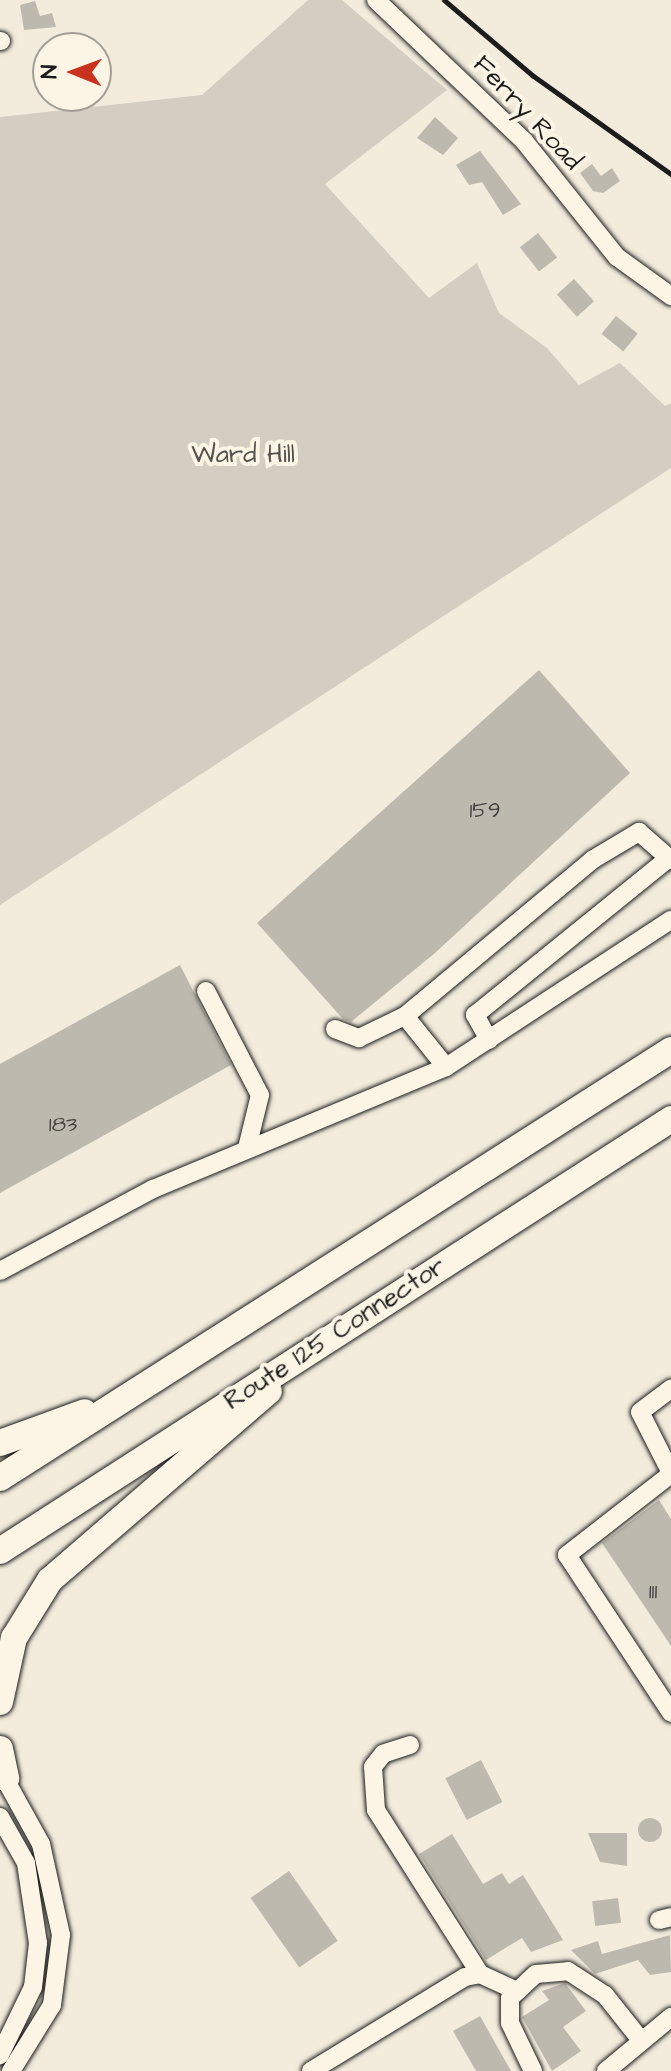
<!DOCTYPE html>
<html>
<head>
<meta charset="utf-8">
<style>
  body { margin:0 }
  #map { position:relative; width:671px; height:2071px; overflow:hidden; background:#f3ecdd; font-family:"Architects Daughter",sans-serif }
  div>[style] { position:absolute }
  .green>* { inset:0; background:#d3cec1 }
  .building>* { inset:0; background:#beb9ae; transform-origin:0 0 }
  .round { border-radius:50% }
  .roads { filter:drop-shadow(0 0 2px #1c1c1c) drop-shadow(0 0 2px #1c1c1c) }
  .minor>* { height:18px; margin:-9px; padding:0 9px; transform-origin:9px; border-radius:9px; background:#fcf5e5 }
  .highway>* { height:26px; margin:-13px; padding:0 13px; transform-origin:13px; border-radius:13px; background:#fcf5e5 }
  .rail>* { height:5px; margin:-2.5px; padding:0 2.5px; transform-origin:2.5px; border-radius:2.5px; background:#1c1c1c }
  span { translate:-50% -50%; white-space:nowrap; text-align:center; line-height:1.15; -webkit-text-stroke:8px #fcf5e5; paint-order:stroke }
  .number-label { font-size:22px; color:#444340 }
  .number-label span { -webkit-text-stroke-width:0 }
  .street-label { font-size:26px; color:#1c1c1c }
  .park-label { font-size:26px; color:#53514e }
  .north { position:absolute; left:32px; top:32px; width:80px; height:80px; box-sizing:border-box; background:#fcf5e5; border:2px solid #a29e95; border-radius:50%; rotate:271deg; font-size:22px; font-weight:700; line-height:32px; text-align:center; color:#1c1c1c }
  .north::after { content:''; display:block; margin:auto; width:28px; height:36px; background:#c8321e; clip-path:polygon(50% 0,100% 100%,50% 72%,0 100%) }
</style>
</head>
<body>
<div id="map">
  <div class="green">
    <div style="clip-path:polygon(308px 0,342px 0,447px 90px,325px 184px,429px 298px,477px 263px,499px 313px,547px 348px,579px 385px,620px 363px,665px 406px,671px 403px,671px 468px,0 905px,0 117px,202px 95px)"></div>
  </div>
  <div class="building">
    <div style="clip-path:polygon(35px 1px,40px 16px,52px 13px,56px 27px,24px 30px,20px 5px)"></div>
    <div style="clip-path:polygon(435px 117px,458px 138px,443px 155px,417px 138px)"></div>
    <div style="left:561px;top:140px;width:28px;height:13px;rotate:49deg"></div>
    <div style="clip-path:polygon(480px 151px,521px 204px,503px 215px,482px 182px,469px 185px,456px 165px)"></div>
    <div style="clip-path:polygon(592px 164px,601px 176px,612px 168px,620px 181px,603px 193px,593px 191px,580px 173px)"></div>
    <div style="left:538px;top:233px;width:31px;height:23px;rotate:52deg"></div>
    <div style="left:574px;top:279px;width:30px;height:23px;rotate:48deg"></div>
    <div style="left:616px;top:316px;width:28px;height:23px;rotate:39deg"></div>
    <div style="clip-path:polygon(539px 670px,630px 773px,435px 953px,351px 1022px,343px 1019px,257px 923px)"></div>
    <div style="clip-path:polygon(180px 965px,231px 1065px,0 1193px,0 1064px)"></div>
    <div style="clip-path:polygon(659px 1500px,671px 1519px,671px 1646px,602px 1543px)"></div>
    <div style="left:481px;top:1760px;width:47px;height:40px;rotate:63deg"></div>
    <div class="round" style="left:638px;top:1818px;width:24px;height:24px"></div>
    <div style="clip-path:polygon(588px 1833px,627px 1833px,627px 1866px,600px 1862px)"></div>
    <div style="clip-path:polygon(452px 1834px,483px 1884px,502px 1873px,509px 1884px,523px 1875px,563px 1940px,531px 1952px,522px 1938px,486px 1960px,419px 1854px)"></div>
    <div style="left:289px;top:1871px;width:85px;height:47px;rotate:55deg"></div>
    <div style="left:618px;top:1898px;width:25px;height:26px;rotate:83deg"></div>
    <div style="clip-path:polygon(670px 1935px,671px 1972px,650px 1975px,638px 1960px,595px 1974px,571px 1950px,598px 1941px,602px 1954px)"></div>
    <div style="clip-path:polygon(565px 1983px,586px 2011px,563px 2027px,581px 2051px,552px 2071px,522px 2017px,549px 2000px,542px 1991px)"></div>
    <div style="clip-path:polygon(480px 2016px,511px 2071px,476px 2071px,453px 2031px)"></div>
  </div>
  <div class="roads">
    <div class="minor">
      <div style="left:376px;top:0;width:204px;rotate:43.6deg"></div>
      <div style="left:524px;top:141px;width:149px;rotate:51.3deg"></div>
      <div style="left:617px;top:257px;width:67px;rotate:35.8deg"></div>
      <div style="left:0;top:41px;width:1px"></div>
      <div style="left:206px;top:991px;width:117px;rotate:62.6deg"></div>
      <div style="left:260px;top:1095px;width:55px;rotate:103.8deg"></div>
      <div style="left:335px;top:1029px;width:26px;rotate:21deg"></div>
      <div style="left:359px;top:1038px;width:51px;rotate:-25.6deg"></div>
      <div style="left:489px;top:1040px;width:29px;rotate:-119deg"></div>
      <div style="left:475px;top:1015px;width:250px;rotate:-39deg"></div>
      <div style="left:446px;top:1067px;width:65px;rotate:-128.8deg"></div>
      <div style="left:405px;top:1016px;width:244px;rotate:-39.8deg"></div>
      <div style="left:592px;top:860px;width:55px;rotate:-30.8deg"></div>
      <div style="left:639px;top:832px;width:43px;rotate:41.2deg"></div>
      <div style="left:0;top:1271px;width:174px;rotate:-28.2deg"></div>
      <div style="left:153px;top:1189px;width:317px;rotate:-22.6deg"></div>
      <div style="left:446px;top:1067px;width:269px;rotate:-33.2deg"></div>
      <div style="left:671px;top:1473px;width:68px;rotate:-116.9deg"></div>
      <div style="left:640px;top:1412px;width:39px;rotate:-37deg"></div>
      <div style="left:671px;top:1474px;width:132px;rotate:142.1deg"></div>
      <div style="left:567px;top:1555px;width:189px;rotate:56.6deg"></div>
      <div style="left:410px;top:1745px;width:28px;rotate:162deg"></div>
      <div style="left:383px;top:1754px;width:16px;rotate:128deg"></div>
      <div style="left:373px;top:1767px;width:43px;rotate:86deg"></div>
      <div style="left:376px;top:1810px;width:194px;rotate:57.6deg"></div>
      <div style="left:0;top:1770px;width:85px;rotate:61deg"></div>
      <div style="left:41px;top:1844px;width:93px;rotate:77.6deg"></div>
      <div style="left:61px;top:1935px;width:71px;rotate:97.3deg"></div>
      <div style="left:52px;top:2005px;width:78px;rotate:121.8deg"></div>
      <div style="left:0;top:1817px;width:53px;rotate:60.5deg"></div>
      <div style="left:26px;top:1863px;width:81px;rotate:81.5deg"></div>
      <div style="left:38px;top:1943px;width:44px;rotate:96.5deg"></div>
      <div style="left:33px;top:1987px;width:76px;rotate:115.9deg"></div>
      <div style="left:659px;top:1920px;width:12px;rotate:-14deg"></div>
      <div style="left:311px;top:2071px;width:180px;rotate:-31.4deg"></div>
      <div style="left:465px;top:1977px;width:15px;rotate:-11deg"></div>
      <div style="left:480px;top:1974px;width:41px;rotate:24.7deg"></div>
      <div style="left:533px;top:2071px;width:53px;rotate:-115.6deg"></div>
      <div style="left:510px;top:2023px;width:25px;rotate:-90deg"></div>
      <div style="left:510px;top:1998px;width:35px;rotate:-43deg"></div>
      <div style="left:536px;top:1974px;width:32px;rotate:-5deg"></div>
      <div style="left:568px;top:1971px;width:44px;rotate:33deg"></div>
      <div style="left:605px;top:1995px;width:56px;rotate:51.5deg"></div>
      <div style="left:606px;top:2071px;width:85px;rotate:-39.7deg"></div>
    </div>
    <div class="highway">
      <div style="left:0;top:1443px;width:90px;rotate:-20deg"></div>
      <div style="left:0;top:1478px;width:796px;rotate:-32.53deg"></div>
      <div style="left:0;top:1551px;width:798px;rotate:-32.77deg"></div>
      <div style="left:0;top:1702px;width:66px;rotate:-77.7deg"></div>
      <div style="left:14px;top:1638px;width:68px;rotate:-58.2deg"></div>
      <div style="left:50px;top:1580px;width:289px;rotate:-40.8deg"></div>
      <div style="left:0;top:1749px;width:30px;rotate:78deg"></div>
    </div>
  </div>
  <div class="rail">
    <div style="left:444px;top:0;width:116px;rotate:40.4deg"></div>
    <div style="left:532px;top:75px;width:171px;rotate:35.5deg"></div>
  </div>
  <div class="number-label">
    <span style="left:485px;top:811px">159</span>
    <span style="left:63px;top:1125px">183</span>
    <span style="left:653px;top:1592px">111</span>
  </div>
  <div class="street-label">
    <span style="left:527px;top:113px;rotate:47deg">Ferry Road</span>
    <span style="left:335px;top:1334px;rotate:-33deg">Route 125 Connector</span>
  </div>
  <div class="park-label">
    <span style="left:243px;top:455px">Ward Hill</span>
  </div>
  <div class="north">N</div>
</div>
</body>
</html>
